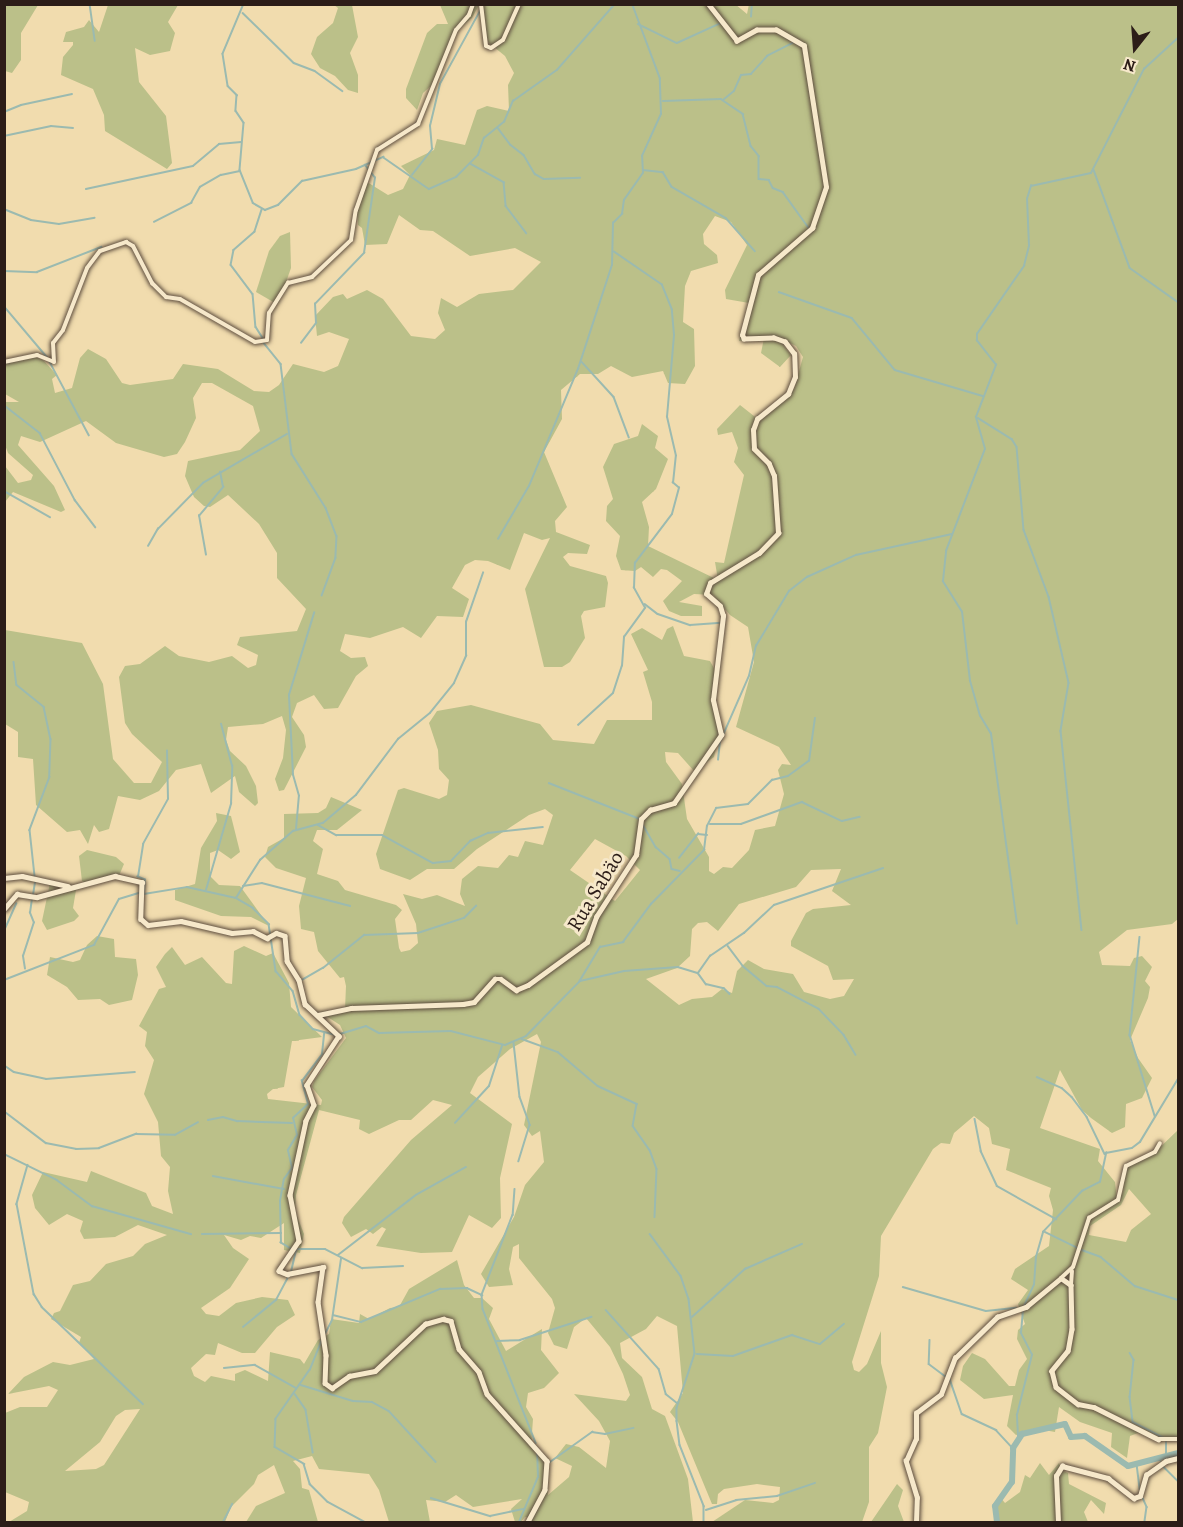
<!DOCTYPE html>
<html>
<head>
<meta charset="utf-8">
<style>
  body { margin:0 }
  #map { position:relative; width:1183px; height:1527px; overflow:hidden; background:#f1dcae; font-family:Alegreya,serif }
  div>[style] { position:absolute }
  .green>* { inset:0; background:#bbc089 }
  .stream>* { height:1.5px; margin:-0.75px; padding:0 0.75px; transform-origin:0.75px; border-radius:0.75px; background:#9bbab0 }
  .river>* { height:6px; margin:-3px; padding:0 3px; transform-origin:3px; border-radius:3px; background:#9bbab0 }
  .roads { filter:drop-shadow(0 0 2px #5d4d3e) drop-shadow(0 0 2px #5d4d3e) }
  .street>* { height:4px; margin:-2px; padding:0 2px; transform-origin:2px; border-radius:2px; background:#f6e8ca }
  .secondary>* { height:4.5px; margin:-2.25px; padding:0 2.25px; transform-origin:2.25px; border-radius:2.25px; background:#f6e8ca }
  span { translate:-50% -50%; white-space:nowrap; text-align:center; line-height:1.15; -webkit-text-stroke:6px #f6e8ca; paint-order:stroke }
  .street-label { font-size:21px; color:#2c1d18 }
  .frame { position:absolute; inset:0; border:6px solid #2c1d18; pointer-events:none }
  .north { position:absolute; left:1105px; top:18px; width:60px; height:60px; -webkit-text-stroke:4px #f6e8ca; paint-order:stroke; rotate:197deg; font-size:16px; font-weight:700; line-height:24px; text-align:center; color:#2c1d18 }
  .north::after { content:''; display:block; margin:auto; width:21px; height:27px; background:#2c1d18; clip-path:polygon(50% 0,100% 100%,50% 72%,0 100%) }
</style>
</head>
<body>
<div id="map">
  <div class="green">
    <div style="clip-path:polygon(evenodd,735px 4px,747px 14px,749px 4px,1178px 5px,1178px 919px,1172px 924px,1127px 930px,1099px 952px,1102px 965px,1130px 966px,1134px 958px,1142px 956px,1152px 967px,1145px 981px,1150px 987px,1148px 998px,1130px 1040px,1138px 1058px,1152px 1078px,1142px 1098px,1126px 1104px,1125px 1127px,1112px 1133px,1091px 1118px,1082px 1110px,1060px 1070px,1040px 1128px,1100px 1149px,1098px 1161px,1115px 1182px,1117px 1200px,1123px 1192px,1125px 1166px,1153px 1154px,1178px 1130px,1178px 1437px,1165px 1440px,1138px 1433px,1130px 1436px,1127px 1458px,1111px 1447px,1112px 1433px,1080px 1422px,1059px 1407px,1055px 1432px,1039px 1429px,1016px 1435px,1007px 1426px,1013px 1395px,984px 1399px,960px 1380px,963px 1366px,972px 1353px,985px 1359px,1009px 1386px,1015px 1386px,1019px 1370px,1027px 1359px,1017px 1339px,1018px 1330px,1025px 1324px,1018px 1304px,1028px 1290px,1011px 1279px,1015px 1269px,1049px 1246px,1053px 1210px,1049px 1196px,1051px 1188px,1006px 1170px,1010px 1149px,992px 1144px,989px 1128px,974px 1116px,954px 1133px,950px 1144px,941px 1143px,933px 1149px,881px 1236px,879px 1276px,852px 1362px,854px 1370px,859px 1372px,867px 1364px,881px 1331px,881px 1363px,887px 1387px,878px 1433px,869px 1447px,869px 1502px,862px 1522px,712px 1522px,745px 1500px,773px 1503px,779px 1500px,780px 1487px,757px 1484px,724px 1489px,718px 1494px,717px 1504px,712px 1504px,678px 1422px,670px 1412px,683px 1393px,677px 1326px,657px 1316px,646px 1329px,620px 1343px,622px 1358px,642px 1377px,652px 1409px,665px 1416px,688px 1479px,693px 1522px,530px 1522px,531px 1518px,525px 1517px,521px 1522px,515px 1522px,511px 1509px,522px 1499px,473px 1507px,456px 1495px,445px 1502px,426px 1500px,430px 1522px,389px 1522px,379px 1490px,369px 1474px,319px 1469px,312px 1456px,293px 1461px,300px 1469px,302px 1488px,309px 1490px,318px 1522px,246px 1522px,256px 1506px,285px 1493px,274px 1465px,258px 1475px,254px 1484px,231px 1507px,225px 1522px,9px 1522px,27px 1511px,29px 1502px,5px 1492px,5px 1413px,20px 1407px,47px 1407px,58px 1390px,49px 1386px,8px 1394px,24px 1377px,53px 1362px,70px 1365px,94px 1359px,79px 1343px,81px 1337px,51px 1319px,54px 1313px,60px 1311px,73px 1285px,90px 1281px,106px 1264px,133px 1256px,145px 1244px,167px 1235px,138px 1225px,115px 1237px,84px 1239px,80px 1231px,83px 1221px,67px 1214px,49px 1225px,35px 1208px,32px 1195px,43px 1172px,87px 1182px,91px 1171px,146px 1193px,152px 1206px,173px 1214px,168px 1191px,170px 1167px,161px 1156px,158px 1122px,144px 1094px,154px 1060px,145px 1046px,147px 1032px,139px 1026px,159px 989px,166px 987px,156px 967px,165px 954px,172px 947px,185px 965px,202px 957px,226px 983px,232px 984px,234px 951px,244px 946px,266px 956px,273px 953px,289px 983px,291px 1007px,322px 1037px,292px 1041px,284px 1087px,273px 1089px,267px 1094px,268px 1099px,321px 1105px,322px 1100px,312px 1087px,314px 1081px,346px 1038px,340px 1025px,320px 1012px,345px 1009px,346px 986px,344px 977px,340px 978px,318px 951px,314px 932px,301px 929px,299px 906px,306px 878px,276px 868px,265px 857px,268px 847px,284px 838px,284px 814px,318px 813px,326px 808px,331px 797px,362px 810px,337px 830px,317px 830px,313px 841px,323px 849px,317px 874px,338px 881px,345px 890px,396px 905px,402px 910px,395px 919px,399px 948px,401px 952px,410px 950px,418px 943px,416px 924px,403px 894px,422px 899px,437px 895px,465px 906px,460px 894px,462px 879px,478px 866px,498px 868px,509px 855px,518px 857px,525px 841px,543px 845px,553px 815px,545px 809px,529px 815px,477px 849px,454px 869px,427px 869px,410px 880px,380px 869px,376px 854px,398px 790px,404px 788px,439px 799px,447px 795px,449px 780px,439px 769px,438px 750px,429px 723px,437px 711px,471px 705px,540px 724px,553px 740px,594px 744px,607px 720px,652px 720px,652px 702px,643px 672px,648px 670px,631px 634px,642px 628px,662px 640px,667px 629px,673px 626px,684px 656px,710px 661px,715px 670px,714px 698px,720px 729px,714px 757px,694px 771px,678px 753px,665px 752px,666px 762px,682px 784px,687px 819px,709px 857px,709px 871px,714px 874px,723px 867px,732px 868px,749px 850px,755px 830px,775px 826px,784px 794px,778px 770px,782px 764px,791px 765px,779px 747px,736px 727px,754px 662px,748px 627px,730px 615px,713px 595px,694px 594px,679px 602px,702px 606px,702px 616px,681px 616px,669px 611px,663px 601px,682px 581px,667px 570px,661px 569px,653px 577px,641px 567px,635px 571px,621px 570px,616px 556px,620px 536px,606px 521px,607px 506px,613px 499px,603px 467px,614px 444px,638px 436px,642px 424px,658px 436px,655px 448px,668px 459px,656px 489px,642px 502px,649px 527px,648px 546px,718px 580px,715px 562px,724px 563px,744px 475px,734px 462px,738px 448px,732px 432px,718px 435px,717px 429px,740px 405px,759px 420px,772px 411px,794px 389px,803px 357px,796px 346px,784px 340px,782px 343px,791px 355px,780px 367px,761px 353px,764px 338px,739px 341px,749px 303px,726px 299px,725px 290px,747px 245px,731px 222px,715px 216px,703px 234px,704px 244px,717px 255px,718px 263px,691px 271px,685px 286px,683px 322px,694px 329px,695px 366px,685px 384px,668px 383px,663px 371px,632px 377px,611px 366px,598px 374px,580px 374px,561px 390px,562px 419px,544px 452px,567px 507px,555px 521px,556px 532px,590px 545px,587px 554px,568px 553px,563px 557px,570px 566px,606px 576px,608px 583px,605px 607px,584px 611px,581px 616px,585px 638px,570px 662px,562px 667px,544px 667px,525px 589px,550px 538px,542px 540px,524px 533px,510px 570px,488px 561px,475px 560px,465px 565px,452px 588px,469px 599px,463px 617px,437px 616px,421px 638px,403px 627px,370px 638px,345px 634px,340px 651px,351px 658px,365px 657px,368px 666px,356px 676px,338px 708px,324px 709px,314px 695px,297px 703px,292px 717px,304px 735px,306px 747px,284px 790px,279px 791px,275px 779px,283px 758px,286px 730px,282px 716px,263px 724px,228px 727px,226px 740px,230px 751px,246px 766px,256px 786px,258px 803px,255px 806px,239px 792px,235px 776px,211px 793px,201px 764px,176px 770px,159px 791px,140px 800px,118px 796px,109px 829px,99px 832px,94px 825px,88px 844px,80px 830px,67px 832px,36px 805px,33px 759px,18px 757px,18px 732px,5px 724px,5px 630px,82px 643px,103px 684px,113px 759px,134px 783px,151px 783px,162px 762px,132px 734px,125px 723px,119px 677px,125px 666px,140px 664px,165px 646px,179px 656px,209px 662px,232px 656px,248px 668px,256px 665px,258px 655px,237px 645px,240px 637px,297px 631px,306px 609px,277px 578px,277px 553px,259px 524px,228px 495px,210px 507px,204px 506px,194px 497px,185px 476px,188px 461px,240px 450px,260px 431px,253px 406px,212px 383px,202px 383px,193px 398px,196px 418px,185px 442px,177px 454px,164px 457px,116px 443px,86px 421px,40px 442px,21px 436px,18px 445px,54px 486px,65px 510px,61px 512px,13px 492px,5px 502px,5px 466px,18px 483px,31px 480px,33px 475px,8px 453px,5px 445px,5px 402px,19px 402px,5px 394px,4px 360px,30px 355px,43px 360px,57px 375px,52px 379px,55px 393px,72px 388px,80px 358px,88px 349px,106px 359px,122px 383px,130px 385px,173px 379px,183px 364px,218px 369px,254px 391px,269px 392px,279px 385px,293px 364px,324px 372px,338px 366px,349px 339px,329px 332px,317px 336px,315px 316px,333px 297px,343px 294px,347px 299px,367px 290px,383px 299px,411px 336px,435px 339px,445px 330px,438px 313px,441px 298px,457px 307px,479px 294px,513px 290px,541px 262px,515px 248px,470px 256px,433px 231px,420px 230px,399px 215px,387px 244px,365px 245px,362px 228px,358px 225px,357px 212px,367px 182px,388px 195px,403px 189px,410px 175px,401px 166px,434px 150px,437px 139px,465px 145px,477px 110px,487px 106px,509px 111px,508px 85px,514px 73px,505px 56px,488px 42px,481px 5px,735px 4px,595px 839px,626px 856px,640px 870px,615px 901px,570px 870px,595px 839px,735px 4px,841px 869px,832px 891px,851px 905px,813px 909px,806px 913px,791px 941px,791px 946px,828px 966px,833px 980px,854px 979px,844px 996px,830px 999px,804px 992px,793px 974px,764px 969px,748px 960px,737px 971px,732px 993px,722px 989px,712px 997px,692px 999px,679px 1005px,646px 979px,677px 968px,690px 956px,692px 929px,698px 923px,707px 922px,718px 931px,739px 904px,796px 887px,811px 870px,841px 869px,735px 4px,537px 1034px,541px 1042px,524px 1125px,532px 1136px,540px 1131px,544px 1162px,525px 1185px,514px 1217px,481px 1274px,489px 1287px,513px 1285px,509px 1269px,513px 1247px,519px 1244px,519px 1258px,552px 1299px,555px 1308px,548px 1333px,554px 1345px,567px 1349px,574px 1327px,586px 1318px,610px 1347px,623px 1374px,630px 1395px,626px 1401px,574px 1394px,599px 1421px,610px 1441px,606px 1468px,579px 1447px,566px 1444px,555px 1458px,572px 1466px,569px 1477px,548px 1495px,546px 1463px,531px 1447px,533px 1419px,526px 1407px,528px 1393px,544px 1388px,559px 1373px,541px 1350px,542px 1329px,506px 1351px,489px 1319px,493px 1308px,482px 1298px,474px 1298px,464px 1285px,457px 1260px,409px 1289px,399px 1307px,390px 1308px,369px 1319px,360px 1314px,359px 1323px,331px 1319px,329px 1334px,318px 1340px,304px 1364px,300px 1359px,270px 1352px,268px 1381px,245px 1370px,235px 1374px,235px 1381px,211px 1376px,205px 1382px,194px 1376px,191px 1368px,206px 1354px,215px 1355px,218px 1343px,242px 1353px,255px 1353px,277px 1327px,295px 1315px,288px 1300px,262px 1297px,236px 1303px,219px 1316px,206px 1314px,201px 1308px,230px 1288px,249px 1259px,233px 1248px,224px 1235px,241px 1240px,250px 1236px,261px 1238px,284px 1223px,284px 1250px,300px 1253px,304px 1234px,295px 1211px,296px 1195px,319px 1110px,360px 1120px,359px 1129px,369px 1134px,399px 1120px,411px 1120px,433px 1100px,452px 1105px,411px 1140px,344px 1217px,342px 1223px,351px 1237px,366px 1229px,373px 1234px,382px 1227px,386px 1229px,376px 1246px,421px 1253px,452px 1252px,469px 1215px,492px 1228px,501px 1218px,500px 1178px,512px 1124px,470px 1093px,478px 1077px,510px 1049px,537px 1034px,735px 4px,1129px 1189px,1151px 1214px,1131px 1230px,1126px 1242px,1089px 1235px,1090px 1226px,1121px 1205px,1129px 1189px,735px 4px,140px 1409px,104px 1465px,96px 1469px,65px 1471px,100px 1442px,116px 1416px,125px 1410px,140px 1409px)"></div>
    <div style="clip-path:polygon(4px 5px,38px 5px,21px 33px,21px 60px,12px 73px,5px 71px)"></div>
    <div style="clip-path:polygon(108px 5px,178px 5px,168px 22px,175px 33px,170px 51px,150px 55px,135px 48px,139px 82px,166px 116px,172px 163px,167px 169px,105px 131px,104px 115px,93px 89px,61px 75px,63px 57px,73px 45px,73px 42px,63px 42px,66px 32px,84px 27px,89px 20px,99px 32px)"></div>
    <div style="clip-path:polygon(334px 5px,352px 5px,358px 37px,350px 53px,358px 75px,358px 93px,348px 90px,335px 76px,320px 68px,311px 54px,317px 37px,333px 23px,338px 8px)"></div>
    <div style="clip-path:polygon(440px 5px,479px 5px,472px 18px,452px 34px,433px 84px,423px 93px,417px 110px,406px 98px,406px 89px,427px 33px,437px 24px,448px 24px)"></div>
    <div style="clip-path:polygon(290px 232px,291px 268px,279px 302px,275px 303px,256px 292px,269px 251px,280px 236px)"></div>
    <div style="clip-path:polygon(216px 813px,231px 816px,240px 852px,231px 859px,218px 850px,210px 853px,210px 876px,219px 885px,240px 886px,269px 926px,251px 917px,221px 916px,175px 900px,175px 890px,195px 884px,201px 848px,217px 821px)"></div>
    <div style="clip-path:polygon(87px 850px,116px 857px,124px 864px,118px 878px,88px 884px,82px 881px,79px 856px)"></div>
    <div style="clip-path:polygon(50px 883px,76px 890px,73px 908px,79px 916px,74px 921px,47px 930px,42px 921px)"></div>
    <div style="clip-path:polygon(97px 936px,114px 939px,115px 957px,136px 959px,138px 975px,132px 1000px,109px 1005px,100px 999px,78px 1000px,67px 987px,47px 975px,50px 957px,73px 962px,80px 960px,87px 945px)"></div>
    <div style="clip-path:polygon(1040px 1463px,1049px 1475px,1059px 1463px,1061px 1470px,1068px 1473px,1069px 1484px,1106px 1503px,1104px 1514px,1091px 1500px,1084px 1512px,1088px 1522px,997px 1522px,995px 1509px,1000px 1497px,1005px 1503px,1020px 1492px,1025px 1475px,1030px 1478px)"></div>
    <div style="clip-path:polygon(897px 1484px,903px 1490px,898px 1506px,904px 1522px,871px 1522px)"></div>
  </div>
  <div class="stream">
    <div style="left:90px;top:4px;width:37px;rotate:82deg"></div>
    <div style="left:244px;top:4px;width:54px;rotate:112.8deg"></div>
    <div style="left:223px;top:54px;width:32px;rotate:81deg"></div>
    <div style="left:228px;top:86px;width:13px;rotate:45deg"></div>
    <div style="left:237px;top:95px;width:16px;rotate:94deg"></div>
    <div style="left:236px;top:111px;width:14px;rotate:56deg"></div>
    <div style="left:244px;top:123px;width:47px;rotate:94.9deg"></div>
    <div style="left:240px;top:170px;width:35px;rotate:68deg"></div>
    <div style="left:253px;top:203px;width:14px;rotate:30deg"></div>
    <div style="left:265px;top:210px;width:14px;rotate:-21deg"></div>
    <div style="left:278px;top:205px;width:34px;rotate:-45deg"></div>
    <div style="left:302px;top:181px;width:55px;rotate:-12.5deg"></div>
    <div style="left:356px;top:169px;width:30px;rotate:-24deg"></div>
    <div style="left:383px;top:157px;width:56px;rotate:34.8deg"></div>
    <div style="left:429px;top:189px;width:30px;rotate:-24deg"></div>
    <div style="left:456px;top:177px;width:31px;rotate:-45deg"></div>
    <div style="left:478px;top:155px;width:18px;rotate:-71deg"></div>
    <div style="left:484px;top:138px;width:26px;rotate:-39deg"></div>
    <div style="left:504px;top:122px;width:23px;rotate:-67deg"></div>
    <div style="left:513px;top:101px;width:54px;rotate:-35.2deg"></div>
    <div style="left:557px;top:70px;width:88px;rotate:-48.7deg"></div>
    <div style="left:243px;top:13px;width:71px;rotate:44.4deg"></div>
    <div style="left:294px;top:63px;width:22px;rotate:21deg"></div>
    <div style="left:315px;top:71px;width:34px;rotate:36deg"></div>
    <div style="left:751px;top:17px;width:13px;rotate:-86deg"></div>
    <div style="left:638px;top:24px;width:43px;rotate:26deg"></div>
    <div style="left:677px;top:43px;width:48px;rotate:-24.4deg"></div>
    <div style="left:723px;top:100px;width:14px;rotate:-39deg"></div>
    <div style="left:734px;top:91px;width:17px;rotate:-66deg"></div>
    <div style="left:741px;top:75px;width:10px;rotate:-6deg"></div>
    <div style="left:751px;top:74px;width:24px;rotate:-48deg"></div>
    <div style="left:767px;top:56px;width:30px;rotate:-27deg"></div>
    <div style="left:663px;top:101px;width:58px;rotate:-2deg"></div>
    <div style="left:721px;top:99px;width:27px;rotate:34deg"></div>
    <div style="left:743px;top:114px;width:33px;rotate:76deg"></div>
    <div style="left:751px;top:146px;width:13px;rotate:51deg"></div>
    <div style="left:759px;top:156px;width:23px;rotate:90deg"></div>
    <div style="left:759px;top:179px;width:10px;rotate:6deg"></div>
    <div style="left:769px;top:180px;width:9px;rotate:63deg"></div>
    <div style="left:773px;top:188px;width:11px;rotate:22deg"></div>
    <div style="left:783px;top:192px;width:44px;rotate:54.2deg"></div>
    <div style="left:4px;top:112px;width:18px;rotate:-22deg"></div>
    <div style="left:21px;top:105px;width:52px;rotate:-12.2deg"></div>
    <div style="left:498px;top:128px;width:21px;rotate:53deg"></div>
    <div style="left:511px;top:145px;width:16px;rotate:38deg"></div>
    <div style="left:524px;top:155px;width:22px;rotate:60deg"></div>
    <div style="left:535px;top:174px;width:10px;rotate:29deg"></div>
    <div style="left:544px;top:179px;width:36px;rotate:-2deg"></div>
    <div style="left:4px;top:136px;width:48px;rotate:-12deg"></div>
    <div style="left:51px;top:126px;width:22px;rotate:5deg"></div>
    <div style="left:471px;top:164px;width:38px;rotate:29deg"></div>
    <div style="left:504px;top:182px;width:24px;rotate:85deg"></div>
    <div style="left:506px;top:206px;width:34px;rotate:53deg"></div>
    <div style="left:643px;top:170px;width:20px;rotate:6deg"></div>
    <div style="left:663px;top:172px;width:17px;rotate:59deg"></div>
    <div style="left:672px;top:187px;width:62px;rotate:29.9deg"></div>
    <div style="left:726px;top:218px;width:44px;rotate:48.7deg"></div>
    <div style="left:1094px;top:170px;width:104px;rotate:69.8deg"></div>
    <div style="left:1130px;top:268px;width:59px;rotate:35.3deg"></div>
    <div style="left:412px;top:175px;width:33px;rotate:-52deg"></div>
    <div style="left:432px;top:149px;width:23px;rotate:-95deg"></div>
    <div style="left:430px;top:126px;width:43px;rotate:-76.6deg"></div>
    <div style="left:440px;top:84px;width:83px;rotate:-61.3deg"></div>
    <div style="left:86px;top:189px;width:109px;rotate:-12.1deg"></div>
    <div style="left:193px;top:166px;width:34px;rotate:-40deg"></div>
    <div style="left:219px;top:144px;width:22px;rotate:-5deg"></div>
    <div style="left:4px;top:209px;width:29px;rotate:22deg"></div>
    <div style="left:31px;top:220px;width:28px;rotate:8deg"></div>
    <div style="left:59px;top:224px;width:36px;rotate:-10deg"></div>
    <div style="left:262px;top:210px;width:23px;rotate:108deg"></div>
    <div style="left:255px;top:232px;width:28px;rotate:139deg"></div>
    <div style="left:234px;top:250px;width:15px;rotate:101deg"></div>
    <div style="left:231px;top:265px;width:36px;rotate:53deg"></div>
    <div style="left:253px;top:294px;width:33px;rotate:85deg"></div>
    <div style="left:256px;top:327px;width:13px;rotate:58deg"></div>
    <div style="left:154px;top:222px;width:42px;rotate:-27.2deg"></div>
    <div style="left:191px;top:203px;width:18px;rotate:-61deg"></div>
    <div style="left:200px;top:187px;width:24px;rotate:-30deg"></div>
    <div style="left:221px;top:175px;width:19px;rotate:-12deg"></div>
    <div style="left:4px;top:271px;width:33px;rotate:2deg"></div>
    <div style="left:37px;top:272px;width:69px;rotate:-21.3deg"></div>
    <div style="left:779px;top:292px;width:77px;rotate:19.6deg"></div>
    <div style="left:852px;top:318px;width:67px;rotate:50.4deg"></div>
    <div style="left:895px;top:370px;width:92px;rotate:16.5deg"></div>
    <div style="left:4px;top:306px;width:68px;rotate:49.8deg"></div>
    <div style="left:264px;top:343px;width:27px;rotate:51deg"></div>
    <div style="left:281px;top:364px;width:91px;rotate:83deg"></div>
    <div style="left:292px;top:454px;width:64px;rotate:57.8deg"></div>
    <div style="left:326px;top:508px;width:30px;rotate:69deg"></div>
    <div style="left:337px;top:536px;width:22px;rotate:93deg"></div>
    <div style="left:336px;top:558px;width:40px;rotate:110.2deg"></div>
    <div style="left:301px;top:343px;width:25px;rotate:-53deg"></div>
    <div style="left:316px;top:323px;width:19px;rotate:-93deg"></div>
    <div style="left:315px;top:304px;width:71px;rotate:-46.1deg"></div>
    <div style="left:364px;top:253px;width:76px;rotate:-81.7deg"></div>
    <div style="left:375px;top:178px;width:16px;rotate:-128deg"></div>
    <div style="left:50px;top:362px;width:83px;rotate:61.9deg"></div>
    <div style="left:582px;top:362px;width:47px;rotate:47.6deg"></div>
    <div style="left:614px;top:397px;width:43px;rotate:69.4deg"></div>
    <div style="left:4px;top:405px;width:46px;rotate:37.9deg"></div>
    <div style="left:40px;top:433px;width:76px;rotate:62.4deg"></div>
    <div style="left:75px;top:500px;width:34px;rotate:53deg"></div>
    <div style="left:978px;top:418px;width:40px;rotate:32deg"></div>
    <div style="left:1012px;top:439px;width:9px;rotate:58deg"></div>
    <div style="left:1017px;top:447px;width:83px;rotate:85.2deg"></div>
    <div style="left:1024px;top:530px;width:72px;rotate:69.5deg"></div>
    <div style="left:1049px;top:597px;width:88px;rotate:76.9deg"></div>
    <div style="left:1069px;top:683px;width:49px;rotate:99.5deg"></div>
    <div style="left:1061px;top:731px;width:200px;rotate:84deg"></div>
    <div style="left:4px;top:491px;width:53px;rotate:29.5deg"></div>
    <div style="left:498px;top:539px;width:61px;rotate:-59.7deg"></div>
    <div style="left:529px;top:486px;width:127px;rotate:-67.3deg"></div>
    <div style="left:578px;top:369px;width:109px;rotate:-71.9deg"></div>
    <div style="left:612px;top:265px;width:42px;rotate:-88.6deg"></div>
    <div style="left:613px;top:223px;width:13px;rotate:-45deg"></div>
    <div style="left:622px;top:214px;width:14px;rotate:-82deg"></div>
    <div style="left:624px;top:200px;width:33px;rotate:-55deg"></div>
    <div style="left:643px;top:173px;width:17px;rotate:-93deg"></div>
    <div style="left:642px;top:156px;width:46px;rotate:-65.7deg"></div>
    <div style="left:661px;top:114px;width:35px;rotate:-92deg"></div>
    <div style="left:660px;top:79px;width:80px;rotate:-110.5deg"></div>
    <div style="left:148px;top:546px;width:20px;rotate:-60deg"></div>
    <div style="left:158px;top:529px;width:64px;rotate:-45.6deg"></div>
    <div style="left:203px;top:483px;width:97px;rotate:-30.3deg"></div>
    <div style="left:206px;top:555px;width:40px;rotate:-100deg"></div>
    <div style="left:199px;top:516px;width:38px;rotate:-50deg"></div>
    <div style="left:223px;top:487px;width:15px;rotate:-101deg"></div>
    <div style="left:645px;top:604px;width:16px;rotate:38deg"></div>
    <div style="left:658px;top:614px;width:34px;rotate:19deg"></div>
    <div style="left:690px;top:625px;width:31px;rotate:-4deg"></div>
    <div style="left:14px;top:662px;width:23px;rotate:83deg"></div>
    <div style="left:17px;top:685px;width:35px;rotate:39deg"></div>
    <div style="left:44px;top:707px;width:33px;rotate:78deg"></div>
    <div style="left:51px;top:739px;width:38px;rotate:92deg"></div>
    <div style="left:50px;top:777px;width:57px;rotate:110.7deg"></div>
    <div style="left:30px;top:830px;width:46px;rotate:83.8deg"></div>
    <div style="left:578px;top:725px;width:47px;rotate:-42.4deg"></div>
    <div style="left:613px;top:693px;width:28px;rotate:-72deg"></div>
    <div style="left:622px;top:666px;width:29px;rotate:-86deg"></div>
    <div style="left:624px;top:637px;width:36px;rotate:-54deg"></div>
    <div style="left:645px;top:608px;width:23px;rotate:-119deg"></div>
    <div style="left:634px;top:588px;width:25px;rotate:-88deg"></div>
    <div style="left:635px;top:563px;width:61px;rotate:-52.9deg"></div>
    <div style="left:672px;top:514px;width:27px;rotate:-75deg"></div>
    <div style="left:679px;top:488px;width:8px;rotate:-140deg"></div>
    <div style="left:673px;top:483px;width:27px;rotate:-84deg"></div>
    <div style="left:676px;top:456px;width:40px;rotate:-103deg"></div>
    <div style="left:667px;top:417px;width:82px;rotate:-85.1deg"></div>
    <div style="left:674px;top:335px;width:25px;rotate:-95deg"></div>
    <div style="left:672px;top:310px;width:27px;rotate:-112deg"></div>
    <div style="left:662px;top:285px;width:58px;rotate:-145.5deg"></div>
    <div style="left:718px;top:760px;width:18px;rotate:-84deg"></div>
    <div style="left:720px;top:742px;width:72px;rotate:-66.3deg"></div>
    <div style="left:749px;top:676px;width:31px;rotate:-77deg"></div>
    <div style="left:756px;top:646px;width:64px;rotate:-59deg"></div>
    <div style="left:789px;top:591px;width:23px;rotate:-38deg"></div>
    <div style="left:807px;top:577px;width:54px;rotate:-24.2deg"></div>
    <div style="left:856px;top:555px;width:98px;rotate:-12.3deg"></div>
    <div style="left:549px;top:783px;width:98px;rotate:21.6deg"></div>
    <div style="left:642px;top:823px;width:28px;rotate:60deg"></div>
    <div style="left:656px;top:847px;width:18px;rotate:41deg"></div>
    <div style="left:670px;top:859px;width:10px;rotate:79deg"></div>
    <div style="left:672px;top:869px;width:8px;rotate:14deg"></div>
    <div style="left:710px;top:824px;width:31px"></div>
    <div style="left:741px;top:824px;width:65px;rotate:-19.8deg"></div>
    <div style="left:802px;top:802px;width:44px;rotate:25.4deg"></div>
    <div style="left:842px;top:821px;width:18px;rotate:-13deg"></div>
    <div style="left:318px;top:825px;width:21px;rotate:29deg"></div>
    <div style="left:336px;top:835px;width:46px"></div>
    <div style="left:382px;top:835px;width:58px;rotate:28.8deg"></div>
    <div style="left:433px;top:863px;width:18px;rotate:-6deg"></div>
    <div style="left:451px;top:861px;width:28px;rotate:-46deg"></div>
    <div style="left:470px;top:841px;width:20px;rotate:-24deg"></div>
    <div style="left:488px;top:833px;width:55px;rotate:-6.2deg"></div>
    <div style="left:296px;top:829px;width:33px;rotate:-85deg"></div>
    <div style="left:299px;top:796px;width:22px;rotate:-106deg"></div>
    <div style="left:293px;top:775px;width:80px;rotate:-92.9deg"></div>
    <div style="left:289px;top:695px;width:86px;rotate:-73deg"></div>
    <div style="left:679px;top:858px;width:31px;rotate:-52deg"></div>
    <div style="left:698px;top:834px;width:9px;rotate:6deg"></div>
    <div style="left:243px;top:886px;width:19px;rotate:-9deg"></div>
    <div style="left:262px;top:883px;width:91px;rotate:14.6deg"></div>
    <div style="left:206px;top:890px;width:90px;rotate:-73.8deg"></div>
    <div style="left:231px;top:804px;width:38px;rotate:-88deg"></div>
    <div style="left:232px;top:766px;width:43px;rotate:-104.7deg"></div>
    <div style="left:144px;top:893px;width:13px;rotate:-86deg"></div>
    <div style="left:145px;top:880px;width:8px;rotate:-157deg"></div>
    <div style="left:138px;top:877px;width:33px;rotate:-81deg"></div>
    <div style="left:143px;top:844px;width:51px;rotate:-60.9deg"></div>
    <div style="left:168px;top:799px;width:48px;rotate:-91.2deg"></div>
    <div style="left:144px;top:894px;width:44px;rotate:-9.2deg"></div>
    <div style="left:187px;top:887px;width:50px;rotate:12.7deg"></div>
    <div style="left:236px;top:898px;width:20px;rotate:30deg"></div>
    <div style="left:253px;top:908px;width:23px;rotate:45deg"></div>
    <div style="left:269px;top:924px;width:48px;rotate:81.5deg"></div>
    <div style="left:276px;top:971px;width:26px;rotate:50deg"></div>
    <div style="left:293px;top:991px;width:25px;rotate:74deg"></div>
    <div style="left:300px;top:1015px;width:19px;rotate:47deg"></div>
    <div style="left:313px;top:1029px;width:24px;rotate:15deg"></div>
    <div style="left:33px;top:895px;width:13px;rotate:-81deg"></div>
    <div style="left:236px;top:898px;width:45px;rotate:-57.7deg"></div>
    <div style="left:260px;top:860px;width:44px;rotate:-41.3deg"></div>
    <div style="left:293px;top:831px;width:31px;rotate:-15deg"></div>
    <div style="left:323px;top:823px;width:43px;rotate:-40.3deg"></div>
    <div style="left:356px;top:795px;width:70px;rotate:-53.1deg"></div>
    <div style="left:398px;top:739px;width:41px;rotate:-39.1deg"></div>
    <div style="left:430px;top:713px;width:38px;rotate:-51deg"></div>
    <div style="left:454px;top:683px;width:30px;rotate:-66deg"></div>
    <div style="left:466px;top:656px;width:34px;rotate:-90deg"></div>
    <div style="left:466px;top:622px;width:52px;rotate:-70.9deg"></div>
    <div style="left:1017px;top:924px;width:192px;rotate:-97.8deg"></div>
    <div style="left:991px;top:734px;width:21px;rotate:-121deg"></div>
    <div style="left:980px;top:716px;width:36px;rotate:-106deg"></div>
    <div style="left:970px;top:681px;width:69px;rotate:-96.6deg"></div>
    <div style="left:962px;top:612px;width:36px;rotate:-122deg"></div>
    <div style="left:943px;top:581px;width:30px;rotate:-84deg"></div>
    <div style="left:946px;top:551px;width:109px;rotate:-69.1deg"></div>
    <div style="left:985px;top:449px;width:33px;rotate:-106deg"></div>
    <div style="left:976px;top:417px;width:56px;rotate:-69deg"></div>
    <div style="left:996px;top:365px;width:31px;rotate:-128deg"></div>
    <div style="left:977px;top:341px;width:7px;rotate:-90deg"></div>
    <div style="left:977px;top:334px;width:83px;rotate:-55.3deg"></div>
    <div style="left:1024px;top:266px;width:21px;rotate:-76deg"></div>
    <div style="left:1029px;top:246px;width:47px;rotate:-92.4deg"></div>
    <div style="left:1027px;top:199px;width:14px;rotate:-73deg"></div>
    <div style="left:1031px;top:186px;width:61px;rotate:-12.2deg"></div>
    <div style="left:1091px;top:173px;width:117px;rotate:-63deg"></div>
    <div style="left:1144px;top:69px;width:46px;rotate:-42.4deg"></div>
    <div style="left:4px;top:931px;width:30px;rotate:-66deg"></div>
    <div style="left:1140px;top:937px;width:99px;rotate:95.8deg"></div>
    <div style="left:1130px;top:1035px;width:85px;rotate:72.8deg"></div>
    <div style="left:728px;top:946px;width:25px;rotate:53deg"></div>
    <div style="left:743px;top:966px;width:31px;rotate:40deg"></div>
    <div style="left:767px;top:986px;width:10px;rotate:6deg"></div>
    <div style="left:777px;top:987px;width:47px;rotate:27.6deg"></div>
    <div style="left:819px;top:1009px;width:36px;rotate:46deg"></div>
    <div style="left:844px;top:1035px;width:23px;rotate:59deg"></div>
    <div style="left:25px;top:969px;width:13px;rotate:-99deg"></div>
    <div style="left:23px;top:956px;width:35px;rotate:-72deg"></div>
    <div style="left:34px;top:923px;width:11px;rotate:-112deg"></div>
    <div style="left:30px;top:913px;width:14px;rotate:-82deg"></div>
    <div style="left:698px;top:973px;width:21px;rotate:-55deg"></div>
    <div style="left:710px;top:956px;width:41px;rotate:-34.1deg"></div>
    <div style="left:744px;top:933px;width:41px;rotate:-43deg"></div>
    <div style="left:774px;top:905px;width:115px;rotate:-18.7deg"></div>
    <div style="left:4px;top:980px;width:97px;rotate:-21.3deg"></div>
    <div style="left:94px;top:945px;width:52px;rotate:-61.5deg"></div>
    <div style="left:119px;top:899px;width:21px;rotate:-17deg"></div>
    <div style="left:302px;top:980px;width:24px;rotate:-30deg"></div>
    <div style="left:323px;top:968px;width:53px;rotate:-38.8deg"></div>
    <div style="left:364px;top:935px;width:54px;rotate:-2.1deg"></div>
    <div style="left:418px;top:933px;width:48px;rotate:-18.1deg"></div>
    <div style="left:464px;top:918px;width:17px;rotate:-45deg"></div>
    <div style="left:580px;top:981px;width:45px;rotate:-12.8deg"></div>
    <div style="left:624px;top:971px;width:54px;rotate:-4.2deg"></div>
    <div style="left:678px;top:967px;width:21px;rotate:17deg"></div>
    <div style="left:698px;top:973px;width:14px;rotate:54deg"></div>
    <div style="left:706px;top:984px;width:18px;rotate:13deg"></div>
    <div style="left:724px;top:988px;width:8px;rotate:45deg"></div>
    <div style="left:340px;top:1034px;width:27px;rotate:-17deg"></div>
    <div style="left:366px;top:1026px;width:15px;rotate:28deg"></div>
    <div style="left:379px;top:1033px;width:72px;rotate:-1.6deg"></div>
    <div style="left:451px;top:1031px;width:56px;rotate:14.5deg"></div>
    <div style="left:505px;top:1045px;width:23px;rotate:-23deg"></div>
    <div style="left:526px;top:1036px;width:76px;rotate:-45.5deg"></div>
    <div style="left:579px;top:982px;width:41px;rotate:-59deg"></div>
    <div style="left:600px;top:947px;width:24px;rotate:-12deg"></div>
    <div style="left:623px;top:942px;width:47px;rotate:-53.6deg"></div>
    <div style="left:651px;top:904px;width:76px;rotate:-45.5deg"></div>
    <div style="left:704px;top:850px;width:24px;rotate:-83deg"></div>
    <div style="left:707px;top:826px;width:20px;rotate:-63deg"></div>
    <div style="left:716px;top:808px;width:32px;rotate:-7deg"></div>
    <div style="left:748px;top:804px;width:34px;rotate:-45deg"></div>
    <div style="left:772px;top:780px;width:16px;rotate:-14deg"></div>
    <div style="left:788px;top:776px;width:26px;rotate:-36deg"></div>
    <div style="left:809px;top:761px;width:43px;rotate:-82.1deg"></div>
    <div style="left:522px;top:1039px;width:38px;rotate:20deg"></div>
    <div style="left:558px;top:1052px;width:52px;rotate:40.4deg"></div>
    <div style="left:598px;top:1086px;width:43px;rotate:24.8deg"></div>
    <div style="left:637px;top:1104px;width:22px;rotate:100deg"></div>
    <div style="left:633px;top:1126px;width:29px;rotate:55deg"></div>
    <div style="left:650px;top:1150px;width:20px;rotate:70deg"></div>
    <div style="left:657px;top:1169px;width:48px;rotate:92.4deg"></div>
    <div style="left:514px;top:1043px;width:54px;rotate:83.7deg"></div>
    <div style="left:520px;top:1097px;width:30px;rotate:70deg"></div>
    <div style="left:530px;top:1125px;width:38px;rotate:107deg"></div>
    <div style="left:4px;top:1065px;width:12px;rotate:35deg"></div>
    <div style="left:14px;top:1072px;width:33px;rotate:12deg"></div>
    <div style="left:46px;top:1079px;width:89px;rotate:-4.5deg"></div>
    <div style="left:1037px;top:1077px;width:27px;rotate:24deg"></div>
    <div style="left:1062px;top:1088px;width:13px;rotate:42deg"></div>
    <div style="left:1072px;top:1097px;width:25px;rotate:53deg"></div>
    <div style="left:1087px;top:1117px;width:41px;rotate:64.1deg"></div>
    <div style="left:4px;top:1111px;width:53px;rotate:37.3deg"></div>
    <div style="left:46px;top:1143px;width:31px;rotate:11deg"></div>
    <div style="left:76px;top:1149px;width:23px;rotate:-2deg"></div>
    <div style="left:99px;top:1148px;width:40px;rotate:-21deg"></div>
    <div style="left:136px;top:1134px;width:39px;rotate:1deg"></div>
    <div style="left:175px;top:1135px;width:26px;rotate:-29deg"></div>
    <div style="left:975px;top:1119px;width:33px;rotate:79deg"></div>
    <div style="left:981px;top:1151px;width:38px;rotate:65deg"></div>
    <div style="left:997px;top:1186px;width:68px;rotate:29.2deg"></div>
    <div style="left:208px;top:1120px;width:15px;rotate:-11deg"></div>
    <div style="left:223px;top:1117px;width:15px;rotate:16deg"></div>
    <div style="left:237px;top:1121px;width:55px;rotate:2.1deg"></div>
    <div style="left:455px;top:1123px;width:50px;rotate:-47.4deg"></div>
    <div style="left:489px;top:1086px;width:42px;rotate:-72deg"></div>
    <div style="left:4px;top:1154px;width:59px;rotate:26.1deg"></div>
    <div style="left:57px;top:1180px;width:44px;rotate:36.6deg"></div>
    <div style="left:92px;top:1206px;width:103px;rotate:15.8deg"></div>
    <div style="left:28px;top:1165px;width:41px;rotate:105.8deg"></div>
    <div style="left:17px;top:1204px;width:92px;rotate:79.3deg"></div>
    <div style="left:34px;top:1294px;width:15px;rotate:58deg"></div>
    <div style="left:42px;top:1307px;width:140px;rotate:43.8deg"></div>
    <div style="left:213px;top:1176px;width:72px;rotate:10.4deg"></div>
    <div style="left:515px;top:1189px;width:26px;rotate:94deg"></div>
    <div style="left:513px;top:1215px;width:86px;rotate:111.2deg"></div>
    <div style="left:482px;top:1295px;width:14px;rotate:86deg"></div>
    <div style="left:483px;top:1309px;width:144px;rotate:68.4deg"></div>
    <div style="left:1045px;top:1232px;width:37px;rotate:26deg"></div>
    <div style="left:202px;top:1234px;width:79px;rotate:-0.7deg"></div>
    <div style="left:650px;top:1234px;width:52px;rotate:53.6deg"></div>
    <div style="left:681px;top:1276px;width:24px;rotate:71deg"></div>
    <div style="left:689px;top:1299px;width:55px;rotate:83.8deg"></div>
    <div style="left:695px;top:1354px;width:57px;rotate:108.4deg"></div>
    <div style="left:677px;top:1408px;width:13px;rotate:90deg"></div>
    <div style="left:677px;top:1421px;width:24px;rotate:83deg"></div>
    <div style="left:680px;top:1445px;width:66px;rotate:68.5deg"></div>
    <div style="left:704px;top:1506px;width:16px;rotate:90deg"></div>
    <div style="left:291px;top:1249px;width:12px;rotate:-149deg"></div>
    <div style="left:281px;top:1243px;width:42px;rotate:-91.4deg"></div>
    <div style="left:280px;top:1201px;width:22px;rotate:-80deg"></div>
    <div style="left:284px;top:1179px;width:14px;rotate:-54deg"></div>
    <div style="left:292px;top:1168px;width:18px;rotate:-103deg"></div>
    <div style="left:288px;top:1150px;width:17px;rotate:-59deg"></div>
    <div style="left:297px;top:1135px;width:17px;rotate:-103deg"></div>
    <div style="left:293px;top:1118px;width:21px;rotate:-43deg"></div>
    <div style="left:308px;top:1104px;width:24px;rotate:-105deg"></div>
    <div style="left:302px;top:1081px;width:34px;rotate:-53deg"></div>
    <div style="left:322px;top:1054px;width:20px;rotate:-84deg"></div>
    <div style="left:296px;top:1249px;width:29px"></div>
    <div style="left:325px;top:1249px;width:42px;rotate:27.2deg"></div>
    <div style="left:362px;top:1268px;width:41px;rotate:-2.8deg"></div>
    <div style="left:1082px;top:1250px;width:20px;rotate:20deg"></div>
    <div style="left:1101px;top:1257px;width:45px;rotate:40.5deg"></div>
    <div style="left:1135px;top:1286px;width:45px;rotate:18deg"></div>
    <div style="left:338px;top:1255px;width:98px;rotate:-37.6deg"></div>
    <div style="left:416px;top:1195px;width:57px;rotate:-29.2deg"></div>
    <div style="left:291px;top:1272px;width:23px;rotate:-77deg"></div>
    <div style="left:903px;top:1287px;width:86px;rotate:16.1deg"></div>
    <div style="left:986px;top:1311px;width:30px;rotate:-6deg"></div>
    <div style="left:1024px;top:1306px;width:23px;rotate:-65deg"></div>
    <div style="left:1034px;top:1285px;width:28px;rotate:-86deg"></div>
    <div style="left:1036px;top:1257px;width:26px;rotate:-74deg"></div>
    <div style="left:1043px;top:1232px;width:57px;rotate:-46.4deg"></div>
    <div style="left:1082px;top:1191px;width:20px;rotate:-27deg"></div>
    <div style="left:1100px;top:1182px;width:30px;rotate:-78deg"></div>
    <div style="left:1106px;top:1153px;width:26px;rotate:-11deg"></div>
    <div style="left:1132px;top:1148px;width:10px;rotate:-37deg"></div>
    <div style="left:1140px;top:1142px;width:74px;rotate:-58.9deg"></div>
    <div style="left:606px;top:1310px;width:79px;rotate:48.1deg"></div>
    <div style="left:659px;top:1369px;width:26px;rotate:74deg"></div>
    <div style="left:666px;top:1394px;width:14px;rotate:39deg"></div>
    <div style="left:333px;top:1315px;width:29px;rotate:14deg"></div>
    <div style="left:361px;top:1322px;width:86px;rotate:-22.7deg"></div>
    <div style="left:440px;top:1289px;width:27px;rotate:-2deg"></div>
    <div style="left:467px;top:1288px;width:17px;rotate:25deg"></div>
    <div style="left:692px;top:1317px;width:72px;rotate:-42.2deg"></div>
    <div style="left:745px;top:1269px;width:62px;rotate:-23.7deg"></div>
    <div style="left:243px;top:1327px;width:43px;rotate:-39.3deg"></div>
    <div style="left:276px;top:1300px;width:27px;rotate:-62deg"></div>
    <div style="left:325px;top:1334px;width:16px;rotate:-63deg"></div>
    <div style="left:332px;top:1320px;width:62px;rotate:-81.6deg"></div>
    <div style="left:930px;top:1340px;width:24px;rotate:92deg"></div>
    <div style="left:929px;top:1364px;width:20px;rotate:37deg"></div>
    <div style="left:322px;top:1341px;width:31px;rotate:112deg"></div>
    <div style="left:310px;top:1370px;width:60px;rotate:124.8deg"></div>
    <div style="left:276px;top:1419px;width:28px;rotate:92deg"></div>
    <div style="left:275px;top:1447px;width:34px;rotate:30deg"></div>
    <div style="left:304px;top:1464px;width:21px;rotate:73deg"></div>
    <div style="left:310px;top:1484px;width:25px;rotate:45deg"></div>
    <div style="left:328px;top:1502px;width:42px;rotate:28.4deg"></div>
    <div style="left:497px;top:1341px;width:23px;rotate:-2deg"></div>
    <div style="left:520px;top:1340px;width:75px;rotate:-17.9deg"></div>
    <div style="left:1130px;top:1353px;width:8px;rotate:60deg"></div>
    <div style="left:1134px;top:1360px;width:37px;rotate:96deg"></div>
    <div style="left:1130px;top:1397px;width:25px;rotate:83deg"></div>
    <div style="left:1133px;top:1422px;width:34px;rotate:27deg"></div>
    <div style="left:697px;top:1354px;width:36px;rotate:3deg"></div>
    <div style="left:733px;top:1356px;width:63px;rotate:-19.6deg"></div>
    <div style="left:792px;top:1335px;width:29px;rotate:18deg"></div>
    <div style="left:820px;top:1344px;width:31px;rotate:-40deg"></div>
    <div style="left:224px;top:1368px;width:31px;rotate:-6deg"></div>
    <div style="left:255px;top:1365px;width:47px;rotate:29.3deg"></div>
    <div style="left:950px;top:1379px;width:37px;rotate:71deg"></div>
    <div style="left:962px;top:1414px;width:38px;rotate:25deg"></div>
    <div style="left:996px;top:1430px;width:25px;rotate:47deg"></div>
    <div style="left:301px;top:1385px;width:54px;rotate:17.1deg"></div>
    <div style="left:353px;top:1401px;width:19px;rotate:3deg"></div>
    <div style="left:372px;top:1402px;width:19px;rotate:28deg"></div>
    <div style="left:389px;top:1411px;width:69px;rotate:47.3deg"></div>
    <div style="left:295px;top:1394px;width:19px;rotate:55deg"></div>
    <div style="left:306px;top:1410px;width:43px;rotate:80.5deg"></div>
    <div style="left:1018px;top:1436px;width:21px;rotate:-93deg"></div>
    <div style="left:1017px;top:1415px;width:62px;rotate:-76deg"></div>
    <div style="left:1032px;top:1355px;width:25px;rotate:-117deg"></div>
    <div style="left:1021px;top:1333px;width:23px;rotate:-85deg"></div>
    <div style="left:1166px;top:1454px;width:12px;rotate:-90deg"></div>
    <div style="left:1160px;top:1459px;width:2px;rotate:63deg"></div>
    <div style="left:550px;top:1462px;width:52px;rotate:-35.5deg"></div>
    <div style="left:592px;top:1432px;width:13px;rotate:9deg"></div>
    <div style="left:605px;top:1434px;width:29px;rotate:-12deg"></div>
    <div style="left:1137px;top:1464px;width:25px;rotate:83deg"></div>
    <div style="left:1163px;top:1466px;width:21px;rotate:45deg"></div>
    <div style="left:431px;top:1498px;width:62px;rotate:17deg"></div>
    <div style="left:490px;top:1516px;width:35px;rotate:-12deg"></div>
    <div style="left:1143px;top:1498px;width:10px;rotate:66deg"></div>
    <div style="left:1147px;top:1507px;width:15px;rotate:98deg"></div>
    <div style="left:706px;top:1510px;width:32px;rotate:-18deg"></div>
    <div style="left:736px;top:1500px;width:41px;rotate:-5.6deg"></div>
    <div style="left:777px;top:1496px;width:40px;rotate:-18.9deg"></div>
    <div style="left:223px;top:1522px;width:20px;rotate:-63deg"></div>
    <div style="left:519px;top:1522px;width:49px;rotate:-67.1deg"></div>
    <div style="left:538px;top:1477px;width:24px;rotate:-92deg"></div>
  </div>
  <div class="river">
    <div style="left:997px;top:1522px;width:16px;rotate:-97deg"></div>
    <div style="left:995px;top:1506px;width:29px;rotate:-55deg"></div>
    <div style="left:1012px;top:1482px;width:34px;rotate:-88deg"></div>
    <div style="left:1013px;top:1448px;width:17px;rotate:-57deg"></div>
    <div style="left:1022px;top:1434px;width:44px;rotate:-13.1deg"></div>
    <div style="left:1065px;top:1424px;width:14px;rotate:65deg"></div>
    <div style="left:1071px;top:1437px;width:14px;rotate:-4deg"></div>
    <div style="left:1085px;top:1436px;width:52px;rotate:34.9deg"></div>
    <div style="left:1128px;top:1466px;width:52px;rotate:-14.6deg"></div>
  </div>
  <div class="roads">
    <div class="street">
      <div style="left:481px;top:4px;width:42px;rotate:83.2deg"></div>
      <div style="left:486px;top:46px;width:5px;rotate:22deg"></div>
      <div style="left:491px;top:48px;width:14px;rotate:-34deg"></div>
      <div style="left:503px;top:40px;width:39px;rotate:-66deg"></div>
      <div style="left:4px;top:362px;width:34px;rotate:-12deg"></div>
      <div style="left:37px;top:355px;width:18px;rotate:22deg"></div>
      <div style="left:54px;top:362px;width:19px;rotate:-93deg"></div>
      <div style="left:53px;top:343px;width:16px;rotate:-52deg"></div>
      <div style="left:63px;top:330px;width:66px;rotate:-68.8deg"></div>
      <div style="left:87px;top:268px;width:21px;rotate:-53deg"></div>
      <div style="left:100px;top:251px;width:28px;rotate:-19deg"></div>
      <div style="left:126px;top:242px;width:8px;rotate:30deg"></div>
      <div style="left:133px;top:246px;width:42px;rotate:62.8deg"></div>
      <div style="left:152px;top:283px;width:20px;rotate:45deg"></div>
      <div style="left:166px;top:297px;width:14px;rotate:8deg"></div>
      <div style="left:180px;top:299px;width:86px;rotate:29.8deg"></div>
      <div style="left:255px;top:342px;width:12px;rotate:-9deg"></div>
      <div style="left:267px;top:340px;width:27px;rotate:-86deg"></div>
      <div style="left:269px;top:313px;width:36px;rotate:-58deg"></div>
      <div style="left:288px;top:283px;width:25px;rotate:-14deg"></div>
      <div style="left:312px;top:277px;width:54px;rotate:-43.5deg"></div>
      <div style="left:351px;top:240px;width:30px;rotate:-81deg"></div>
      <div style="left:356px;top:210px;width:64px;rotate:-70.7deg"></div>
      <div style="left:377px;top:150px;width:49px;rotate:-32.4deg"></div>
      <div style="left:418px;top:124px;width:101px;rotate:-68deg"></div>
      <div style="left:456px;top:30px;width:20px;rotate:-49deg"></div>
      <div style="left:469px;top:15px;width:12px;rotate:-70deg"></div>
      <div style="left:1061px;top:1278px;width:16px;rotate:-43deg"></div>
      <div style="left:1073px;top:1267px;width:52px;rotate:-71.9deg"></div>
      <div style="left:1089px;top:1218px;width:34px;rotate:-32deg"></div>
      <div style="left:1118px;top:1200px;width:35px;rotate:-77deg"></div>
      <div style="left:1126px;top:1166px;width:32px;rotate:-26deg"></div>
      <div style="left:1155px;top:1152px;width:10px;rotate:-61deg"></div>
      <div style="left:1071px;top:1285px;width:14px;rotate:-86deg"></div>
    </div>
    <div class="secondary">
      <div style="left:4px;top:878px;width:18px;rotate:-6deg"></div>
      <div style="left:22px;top:876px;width:47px;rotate:12.3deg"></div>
      <div style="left:4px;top:909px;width:20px;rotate:-49deg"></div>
      <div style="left:17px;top:894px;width:20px;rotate:9deg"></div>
      <div style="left:37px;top:897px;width:81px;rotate:-15.1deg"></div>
      <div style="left:115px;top:876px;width:28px;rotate:13deg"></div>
      <div style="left:142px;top:882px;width:37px;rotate:92deg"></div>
      <div style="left:141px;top:919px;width:9px;rotate:41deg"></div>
      <div style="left:148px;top:925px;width:33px;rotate:-7deg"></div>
      <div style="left:181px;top:921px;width:52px;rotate:13.2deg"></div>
      <div style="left:232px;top:933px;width:21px;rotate:-5deg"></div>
      <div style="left:253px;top:931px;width:16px;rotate:27deg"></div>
      <div style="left:267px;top:938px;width:10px;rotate:-29deg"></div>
      <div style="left:276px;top:933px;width:9px;rotate:18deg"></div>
      <div style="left:285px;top:936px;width:25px;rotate:85deg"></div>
      <div style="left:287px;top:961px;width:22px;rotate:58deg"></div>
      <div style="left:299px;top:980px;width:25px;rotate:76deg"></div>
      <div style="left:305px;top:1004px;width:47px;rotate:43.3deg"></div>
      <div style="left:339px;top:1036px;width:59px;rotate:123.1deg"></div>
      <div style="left:307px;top:1085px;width:21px;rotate:71deg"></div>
      <div style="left:314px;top:1105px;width:18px;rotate:117deg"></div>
      <div style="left:306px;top:1121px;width:76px;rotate:102.2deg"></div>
      <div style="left:290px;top:1195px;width:47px;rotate:78.9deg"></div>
      <div style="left:299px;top:1241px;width:36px;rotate:124deg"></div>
      <div style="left:279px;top:1271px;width:9px;rotate:21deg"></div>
      <div style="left:287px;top:1274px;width:37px;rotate:-11deg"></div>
      <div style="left:323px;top:1267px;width:35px;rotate:98deg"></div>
      <div style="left:318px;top:1302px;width:54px;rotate:81.4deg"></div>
      <div style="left:326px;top:1355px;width:28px;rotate:92deg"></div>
      <div style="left:325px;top:1383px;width:9px;rotate:36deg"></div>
      <div style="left:332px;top:1388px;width:21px;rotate:-35deg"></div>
      <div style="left:349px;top:1376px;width:26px;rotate:-11deg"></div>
      <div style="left:375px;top:1371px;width:69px;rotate:-43.2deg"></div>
      <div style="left:425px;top:1324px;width:19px;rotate:-16deg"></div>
      <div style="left:443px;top:1319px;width:8px;rotate:14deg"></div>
      <div style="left:451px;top:1321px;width:29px;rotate:74deg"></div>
      <div style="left:459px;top:1349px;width:30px;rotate:49deg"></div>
      <div style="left:479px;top:1372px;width:23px;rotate:70deg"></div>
      <div style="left:487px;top:1394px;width:90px;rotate:48.2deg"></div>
      <div style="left:547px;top:1461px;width:29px;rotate:94deg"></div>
      <div style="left:545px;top:1490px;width:36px;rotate:118deg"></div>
      <div style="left:318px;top:1015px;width:34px;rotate:-12deg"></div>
      <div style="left:351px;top:1008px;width:112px;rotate:-2deg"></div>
      <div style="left:463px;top:1004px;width:11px;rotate:-10deg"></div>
      <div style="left:474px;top:1002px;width:31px;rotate:-48deg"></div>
      <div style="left:495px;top:979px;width:6px"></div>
      <div style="left:501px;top:979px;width:19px;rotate:36deg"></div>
      <div style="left:516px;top:990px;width:13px;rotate:-23deg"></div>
      <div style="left:528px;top:985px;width:73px;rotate:-36.1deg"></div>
      <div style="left:587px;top:942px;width:27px;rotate:-70deg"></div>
      <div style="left:596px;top:917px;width:74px;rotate:-57.2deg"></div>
      <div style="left:636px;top:855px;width:36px;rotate:-82deg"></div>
      <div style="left:641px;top:819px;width:13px;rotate:-45deg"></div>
      <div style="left:650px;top:810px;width:25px;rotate:-16deg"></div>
      <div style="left:674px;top:803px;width:83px;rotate:-55.3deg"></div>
      <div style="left:721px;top:735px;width:36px;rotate:-103deg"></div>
      <div style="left:713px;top:700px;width:85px;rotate:-83.2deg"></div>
      <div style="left:723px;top:616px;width:10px;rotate:-107deg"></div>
      <div style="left:720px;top:606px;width:18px;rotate:-139deg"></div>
      <div style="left:706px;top:594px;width:12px;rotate:-70deg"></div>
      <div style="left:710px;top:583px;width:57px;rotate:-31.5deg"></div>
      <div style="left:759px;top:553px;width:28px;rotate:-46deg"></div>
      <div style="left:778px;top:533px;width:57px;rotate:-94deg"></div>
      <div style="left:774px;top:476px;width:13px;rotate:-113deg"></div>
      <div style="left:769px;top:464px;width:21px;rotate:-135deg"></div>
      <div style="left:754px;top:449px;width:19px;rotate:-93deg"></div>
      <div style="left:753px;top:430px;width:12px;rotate:-70deg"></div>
      <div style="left:757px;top:419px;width:40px;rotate:-39deg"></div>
      <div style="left:788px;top:394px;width:18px;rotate:-68deg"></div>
      <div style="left:795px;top:377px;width:23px;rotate:-92deg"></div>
      <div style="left:794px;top:354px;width:15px;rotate:-127deg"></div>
      <div style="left:785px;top:342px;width:12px;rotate:-160deg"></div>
      <div style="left:774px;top:338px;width:30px;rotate:178deg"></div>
      <div style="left:744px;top:339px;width:4px;rotate:-117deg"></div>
      <div style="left:742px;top:335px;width:62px;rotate:-75.1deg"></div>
      <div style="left:758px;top:275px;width:72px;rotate:-41deg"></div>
      <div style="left:812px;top:228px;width:43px;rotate:-71.1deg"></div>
      <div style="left:826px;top:187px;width:143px;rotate:-98.9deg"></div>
      <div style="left:804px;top:46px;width:32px;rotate:-150deg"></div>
      <div style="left:776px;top:30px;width:19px;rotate:180deg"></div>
      <div style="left:757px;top:30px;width:23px;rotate:151deg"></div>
      <div style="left:737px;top:41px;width:47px;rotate:-128.1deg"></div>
      <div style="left:916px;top:1522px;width:24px;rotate:-88deg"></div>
      <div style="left:917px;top:1498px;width:39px;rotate:-107deg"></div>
      <div style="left:906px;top:1461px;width:24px;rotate:-66deg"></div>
      <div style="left:916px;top:1439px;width:26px;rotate:-90deg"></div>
      <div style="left:916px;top:1413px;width:31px;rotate:-37deg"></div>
      <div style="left:941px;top:1394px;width:39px;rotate:-69deg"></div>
      <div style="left:955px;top:1358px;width:59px;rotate:-44.3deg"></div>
      <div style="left:997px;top:1317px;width:31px;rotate:-19deg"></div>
      <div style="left:1026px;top:1307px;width:45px;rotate:-39.6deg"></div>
      <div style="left:1061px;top:1278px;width:12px;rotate:35deg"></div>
      <div style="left:1071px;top:1285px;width:44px;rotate:88.7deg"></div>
      <div style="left:1072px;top:1329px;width:22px;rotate:100deg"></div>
      <div style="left:1068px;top:1351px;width:26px;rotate:129deg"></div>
      <div style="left:1052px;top:1371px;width:16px;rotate:76deg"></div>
      <div style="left:1056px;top:1387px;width:28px;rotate:38deg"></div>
      <div style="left:1078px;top:1404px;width:16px;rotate:11deg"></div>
      <div style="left:1094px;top:1407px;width:72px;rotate:26.6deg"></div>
      <div style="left:1158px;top:1439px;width:20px"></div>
      <div style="left:1058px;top:1522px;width:46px;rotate:-92.5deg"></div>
      <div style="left:1056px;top:1476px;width:12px;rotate:-59deg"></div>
      <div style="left:1062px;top:1466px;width:48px;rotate:14.6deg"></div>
      <div style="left:1108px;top:1478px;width:33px;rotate:38deg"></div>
      <div style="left:1134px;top:1498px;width:6px;rotate:-18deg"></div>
      <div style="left:1140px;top:1496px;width:22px;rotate:-74deg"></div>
      <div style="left:1146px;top:1475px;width:24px;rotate:-35deg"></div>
      <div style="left:1166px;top:1461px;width:12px;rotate:-14deg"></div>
    </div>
  </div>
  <div class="street-label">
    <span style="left:595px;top:891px;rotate:-59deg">Rua Sabäo</span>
  </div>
  <div class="frame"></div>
  <div class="north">N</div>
</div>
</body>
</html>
